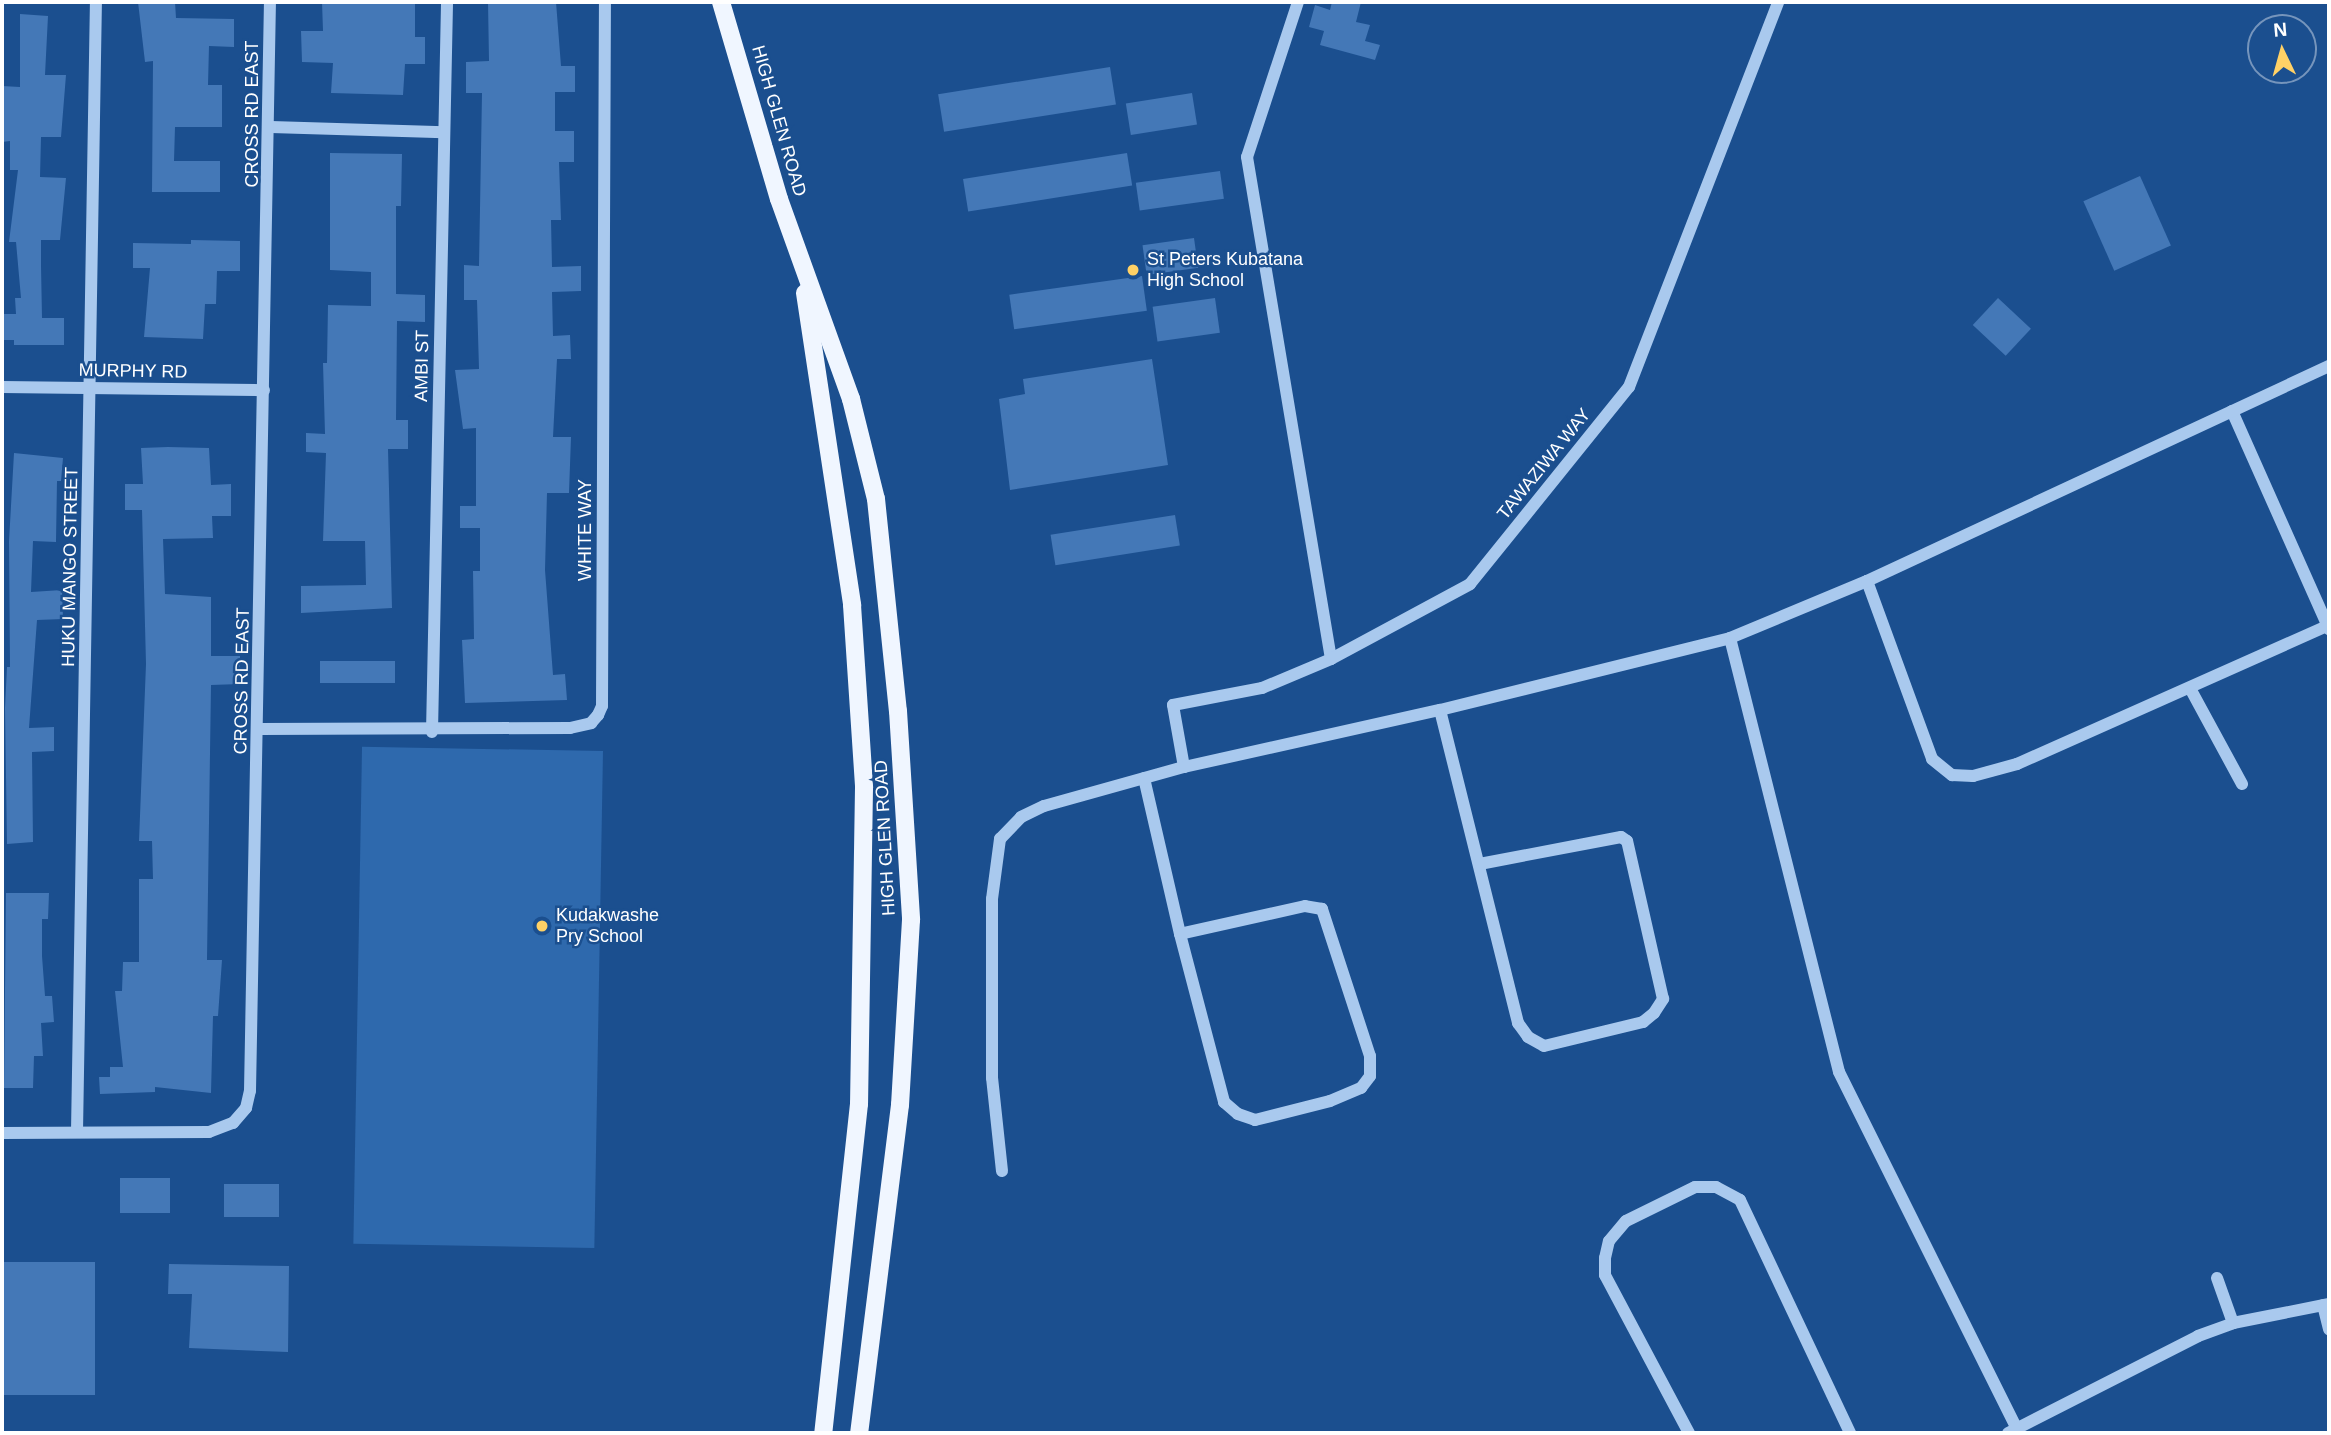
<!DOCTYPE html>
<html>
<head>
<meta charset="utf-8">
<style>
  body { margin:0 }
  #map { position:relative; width:2331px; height:1435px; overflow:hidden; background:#1b4f8f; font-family:Helvetica,sans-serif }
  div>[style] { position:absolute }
  .green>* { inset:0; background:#2e69ad; transform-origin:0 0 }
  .building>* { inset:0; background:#4478b7; transform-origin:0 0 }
  .minor>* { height:12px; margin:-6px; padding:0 6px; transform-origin:6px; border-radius:6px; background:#a9c9ee }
  .major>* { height:18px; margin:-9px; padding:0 9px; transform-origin:9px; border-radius:9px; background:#f0f6ff }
  .dots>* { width:19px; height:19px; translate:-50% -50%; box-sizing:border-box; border:4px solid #1b4f8f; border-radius:50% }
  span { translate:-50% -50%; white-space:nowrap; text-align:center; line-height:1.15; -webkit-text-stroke:5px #1b4f8f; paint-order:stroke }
  .street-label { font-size:18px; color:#fff }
  .poi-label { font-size:18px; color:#fff }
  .left { translate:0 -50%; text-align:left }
  .frame { position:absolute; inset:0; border:4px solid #fff; pointer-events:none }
  .north { position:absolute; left:2247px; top:14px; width:70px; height:70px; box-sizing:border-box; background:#1b4f8f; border:2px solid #7695bc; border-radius:50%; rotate:355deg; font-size:19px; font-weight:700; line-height:28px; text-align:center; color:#fff }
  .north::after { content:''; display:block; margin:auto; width:24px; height:32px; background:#ffd166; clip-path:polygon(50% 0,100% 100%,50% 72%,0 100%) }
</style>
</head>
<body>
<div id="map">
  <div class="green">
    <div style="left:603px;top:751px;width:497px;height:241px;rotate:91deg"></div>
  </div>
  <div class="building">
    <div style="clip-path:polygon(138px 2px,175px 2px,176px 18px,234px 19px,234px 47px,209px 46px,208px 85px,222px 85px,222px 127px,175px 127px,174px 161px,220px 161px,220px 192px,152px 192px,153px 61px,145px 62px)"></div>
    <div style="clip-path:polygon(322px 2px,415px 2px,415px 37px,425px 37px,425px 64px,405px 64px,403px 95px,331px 93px,333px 63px,302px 62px,301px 31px,323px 31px)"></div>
    <div style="clip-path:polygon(488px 2px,556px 2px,561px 66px,575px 66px,575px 92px,555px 92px,555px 131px,574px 131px,574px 162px,559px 162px,561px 220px,551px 220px,552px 267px,581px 266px,581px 291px,552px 292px,553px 336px,570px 335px,571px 359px,557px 359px,553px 437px,571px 437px,569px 493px,547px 493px,545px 570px,553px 675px,565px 674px,567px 700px,465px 703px,462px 640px,474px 639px,473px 571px,480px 571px,480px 528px,460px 528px,460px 506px,476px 506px,476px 428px,463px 429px,455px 370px,479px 369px,477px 300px,464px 300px,464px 265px,479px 266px,482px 93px,466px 93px,466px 62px,489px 61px)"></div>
    <div style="clip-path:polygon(1332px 2px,1361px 2px,1356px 22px,1370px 25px,1365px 41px,1380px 45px,1375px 60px,1320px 45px,1324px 31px,1309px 27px,1315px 5px,1330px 10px)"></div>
    <div style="clip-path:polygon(20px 14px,48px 16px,45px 75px,66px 75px,61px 137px,41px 137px,40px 177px,66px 178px,60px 240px,41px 240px,41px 265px,42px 318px,64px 318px,64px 345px,14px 345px,14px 340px,2px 340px,2px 314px,16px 314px,15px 298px,21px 298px,16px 242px,9px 242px,18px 170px,10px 170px,10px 141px,2px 142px,2px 86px,20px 87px)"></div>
    <div style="left:1110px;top:67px;width:38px;height:174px;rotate:81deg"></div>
    <div style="left:1192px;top:93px;width:32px;height:67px;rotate:81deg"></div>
    <div style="clip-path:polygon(330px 153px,402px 154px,401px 206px,396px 206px,396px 294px,425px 295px,425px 322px,397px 321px,396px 420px,408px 420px,408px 449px,388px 449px,392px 608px,301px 613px,301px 586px,366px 585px,365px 541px,323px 541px,326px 453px,306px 452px,306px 433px,325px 434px,323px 363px,327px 363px,328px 305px,371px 306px,371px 272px,330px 270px)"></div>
    <div style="left:1127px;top:153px;width:33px;height:166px;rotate:81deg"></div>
    <div style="left:1220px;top:171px;width:28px;height:85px;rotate:82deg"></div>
    <div style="left:2140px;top:176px;width:76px;height:62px;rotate:66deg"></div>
    <div style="left:1194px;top:238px;width:30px;height:52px;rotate:82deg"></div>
    <div style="clip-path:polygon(191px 240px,240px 241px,240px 271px,217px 271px,216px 304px,205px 304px,203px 339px,144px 337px,150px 268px,133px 268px,133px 243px,191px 244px)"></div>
    <div style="left:1142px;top:276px;width:35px;height:134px;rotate:82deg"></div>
    <div style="left:1215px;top:298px;width:35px;height:63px;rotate:82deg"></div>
    <div style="left:1998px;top:298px;width:45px;height:37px;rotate:43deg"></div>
    <div style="clip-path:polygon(1152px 359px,1168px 465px,1010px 490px,999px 399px,1025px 394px,1023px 379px)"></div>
    <div style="clip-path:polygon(168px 447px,209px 448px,211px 485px,231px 484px,231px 516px,212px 516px,213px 538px,163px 539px,165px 594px,211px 597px,211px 656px,240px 656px,240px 684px,211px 685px,207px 960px,222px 960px,218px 1016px,213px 1016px,211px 1093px,155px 1087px,155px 1092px,100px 1094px,99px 1077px,110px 1077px,110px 1067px,123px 1067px,115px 991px,122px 991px,123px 962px,139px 962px,139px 879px,153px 879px,152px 841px,139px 841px,146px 664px,142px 510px,125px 510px,125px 484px,143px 484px,141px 448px)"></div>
    <div style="clip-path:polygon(14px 453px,63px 458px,61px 481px,57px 481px,56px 542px,33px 541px,31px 592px,62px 590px,63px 619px,37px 620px,29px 728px,54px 727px,54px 751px,32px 752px,33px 842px,7px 844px,5px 708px,7px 667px,10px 667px,9px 541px)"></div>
    <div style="left:1175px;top:515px;width:31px;height:126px;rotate:81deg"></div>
    <div style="left:320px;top:661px;width:75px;height:22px"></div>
    <div style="clip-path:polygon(6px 893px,49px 893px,48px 919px,42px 919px,42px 956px,45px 996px,52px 996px,54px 1022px,41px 1023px,43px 1056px,34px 1056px,33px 1088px,4px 1088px)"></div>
    <div style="left:170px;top:1178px;width:35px;height:50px;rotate:90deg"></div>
    <div style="left:224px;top:1184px;width:55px;height:33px"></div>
    <div style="left:2px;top:1262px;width:93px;height:133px"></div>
    <div style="clip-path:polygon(169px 1264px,289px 1266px,288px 1352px,189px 1348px,192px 1294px,168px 1294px)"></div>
  </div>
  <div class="minor">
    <div style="left:1298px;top:2px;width:163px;rotate:108.2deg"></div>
    <div style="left:1247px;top:157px;width:509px;rotate:80.5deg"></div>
    <div style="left:271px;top:127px;width:173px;rotate:1.7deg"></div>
    <div style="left:2px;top:387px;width:262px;rotate:0.7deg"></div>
    <div style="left:2232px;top:411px;width:239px;rotate:66deg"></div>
    <div style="left:1867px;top:581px;width:189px;rotate:69.9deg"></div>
    <div style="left:1932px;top:759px;width:26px;rotate:39deg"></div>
    <div style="left:1952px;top:775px;width:21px;rotate:3deg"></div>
    <div style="left:1973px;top:776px;width:46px;rotate:-15.3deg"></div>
    <div style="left:2017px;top:764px;width:339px;rotate:-24deg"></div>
    <div style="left:1730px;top:638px;width:148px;rotate:-22.6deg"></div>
    <div style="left:1867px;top:581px;width:510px;rotate:-24.96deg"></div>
    <div style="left:2191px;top:690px;width:107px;rotate:61.5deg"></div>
    <div style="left:1440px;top:710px;width:323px;rotate:76deg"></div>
    <div style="left:1518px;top:1023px;width:17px;rotate:54deg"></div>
    <div style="left:1528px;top:1037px;width:18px;rotate:29deg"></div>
    <div style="left:1544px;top:1046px;width:102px;rotate:-13.6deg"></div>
    <div style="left:1643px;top:1022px;width:14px;rotate:-39deg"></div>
    <div style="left:1654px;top:1013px;width:17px;rotate:-57deg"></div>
    <div style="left:1663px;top:999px;width:162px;rotate:-102.8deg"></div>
    <div style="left:1627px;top:841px;width:7px;rotate:-146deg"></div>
    <div style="left:1621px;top:837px;width:144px;rotate:169.2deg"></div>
    <div style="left:259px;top:729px;width:311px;rotate:-0.2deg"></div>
    <div style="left:570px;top:728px;width:22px;rotate:-13deg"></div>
    <div style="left:591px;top:723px;width:11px;rotate:-49deg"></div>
    <div style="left:598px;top:715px;width:10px;rotate:-66deg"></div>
    <div style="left:602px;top:706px;width:704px;rotate:-89.76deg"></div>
    <div style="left:432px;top:732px;width:730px;rotate:-88.82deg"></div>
    <div style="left:1184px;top:767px;width:63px;rotate:-100.1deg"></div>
    <div style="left:1173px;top:705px;width:91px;rotate:-10.8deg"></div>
    <div style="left:1262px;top:688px;width:75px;rotate:-22.8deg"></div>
    <div style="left:1331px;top:659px;width:158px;rotate:-28.3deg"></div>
    <div style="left:1470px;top:584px;width:253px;rotate:-51.1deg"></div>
    <div style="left:1629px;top:387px;width:413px;rotate:-68.8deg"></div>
    <div style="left:1144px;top:778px;width:160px;rotate:77deg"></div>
    <div style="left:1180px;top:934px;width:174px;rotate:75.3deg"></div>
    <div style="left:1224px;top:1102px;width:18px;rotate:41deg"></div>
    <div style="left:1238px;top:1114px;width:18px;rotate:19deg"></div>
    <div style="left:1255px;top:1120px;width:77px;rotate:-14.2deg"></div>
    <div style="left:1330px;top:1101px;width:34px;rotate:-23deg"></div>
    <div style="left:1361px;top:1088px;width:15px;rotate:-53deg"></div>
    <div style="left:1370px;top:1076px;width:20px;rotate:-90deg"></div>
    <div style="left:1370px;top:1056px;width:155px;rotate:-108.1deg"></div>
    <div style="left:1322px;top:909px;width:17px;rotate:-170deg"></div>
    <div style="left:1305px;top:906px;width:128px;rotate:167.4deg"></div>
    <div style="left:77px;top:1132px;width:1130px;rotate:-89.04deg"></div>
    <div style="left:2px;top:1133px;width:207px;rotate:-0.3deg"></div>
    <div style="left:209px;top:1132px;width:26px;rotate:-21deg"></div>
    <div style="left:233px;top:1123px;width:20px;rotate:-49deg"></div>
    <div style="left:246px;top:1108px;width:17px;rotate:-77deg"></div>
    <div style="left:250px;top:1091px;width:1089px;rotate:-88.95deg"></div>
    <div style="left:1002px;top:1171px;width:94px;rotate:-96.1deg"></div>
    <div style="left:992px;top:1078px;width:179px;rotate:-90deg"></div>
    <div style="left:992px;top:899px;width:61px;rotate:-82.4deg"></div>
    <div style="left:1000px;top:839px;width:30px;rotate:-46deg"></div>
    <div style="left:1021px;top:817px;width:25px;rotate:-26deg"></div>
    <div style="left:1044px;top:806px;width:145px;rotate:-15.6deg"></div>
    <div style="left:1184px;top:767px;width:262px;rotate:-12.6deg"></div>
    <div style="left:1440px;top:710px;width:299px;rotate:-13.9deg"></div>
    <div style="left:1730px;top:638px;width:447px;rotate:75.9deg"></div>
    <div style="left:1839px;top:1072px;width:399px;rotate:63.5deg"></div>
    <div style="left:2217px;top:1278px;width:48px;rotate:70.4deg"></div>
    <div style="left:2323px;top:1305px;width:25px;rotate:76deg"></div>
    <div style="left:1689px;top:1433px;width:179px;rotate:-118deg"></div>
    <div style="left:1605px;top:1275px;width:17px;rotate:-90deg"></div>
    <div style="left:1605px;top:1258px;width:17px;rotate:-77deg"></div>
    <div style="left:1609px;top:1241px;width:26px;rotate:-50deg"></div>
    <div style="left:1626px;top:1221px;width:77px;rotate:-26.2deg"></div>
    <div style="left:1695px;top:1187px;width:21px"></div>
    <div style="left:1716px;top:1187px;width:27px;rotate:28deg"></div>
    <div style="left:1740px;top:1200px;width:258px;rotate:64.7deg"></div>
    <div style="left:2008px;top:1433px;width:213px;rotate:-27deg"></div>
    <div style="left:2198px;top:1336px;width:37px;rotate:-20deg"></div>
    <div style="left:2233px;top:1323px;width:98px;rotate:-11.2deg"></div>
  </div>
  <div class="major">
    <div style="left:721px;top:2px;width:205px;rotate:73.6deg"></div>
    <div style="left:779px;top:199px;width:213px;rotate:70.2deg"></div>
    <div style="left:851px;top:399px;width:103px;rotate:76deg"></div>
    <div style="left:876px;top:499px;width:213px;rotate:84.1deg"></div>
    <div style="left:898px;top:711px;width:209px;rotate:86.4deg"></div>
    <div style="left:911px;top:920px;width:185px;rotate:93.4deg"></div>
    <div style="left:900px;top:1105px;width:331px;rotate:97.1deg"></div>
    <div style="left:805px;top:293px;width:316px;rotate:81.4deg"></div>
    <div style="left:852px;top:605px;width:183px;rotate:86.2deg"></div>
    <div style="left:864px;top:788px;width:316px;rotate:90.9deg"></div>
    <div style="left:859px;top:1104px;width:331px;rotate:96.2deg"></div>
  </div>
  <div class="dots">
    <div style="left:1133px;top:270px;background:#ffd166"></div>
    <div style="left:542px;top:926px;background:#ffd166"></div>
  </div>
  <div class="street-label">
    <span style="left:252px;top:114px;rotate:-90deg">CROSS RD EAST</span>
    <span style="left:779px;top:121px;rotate:74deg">HIGH GLEN ROAD</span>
    <span style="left:422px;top:366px;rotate:-89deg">AMBI ST</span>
    <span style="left:133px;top:371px;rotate:1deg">MURPHY RD</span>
    <span style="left:1544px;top:464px;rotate:-51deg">TAWAZIWA WAY</span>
    <span style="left:585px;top:530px;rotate:-90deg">WHITE WAY</span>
    <span style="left:70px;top:567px;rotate:-89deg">HUKU MANGO STREET</span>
    <span style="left:242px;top:681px;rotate:-89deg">CROSS RD EAST</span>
    <span style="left:885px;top:838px;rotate:-93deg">HIGH GLEN ROAD</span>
  </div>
  <div class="poi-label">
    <span class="left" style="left:1147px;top:270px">St Peters Kubatana<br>High School</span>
    <span class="left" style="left:556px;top:926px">Kudakwashe<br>Pry School</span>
  </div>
  <div class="frame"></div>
  <div class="north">N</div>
</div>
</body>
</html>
